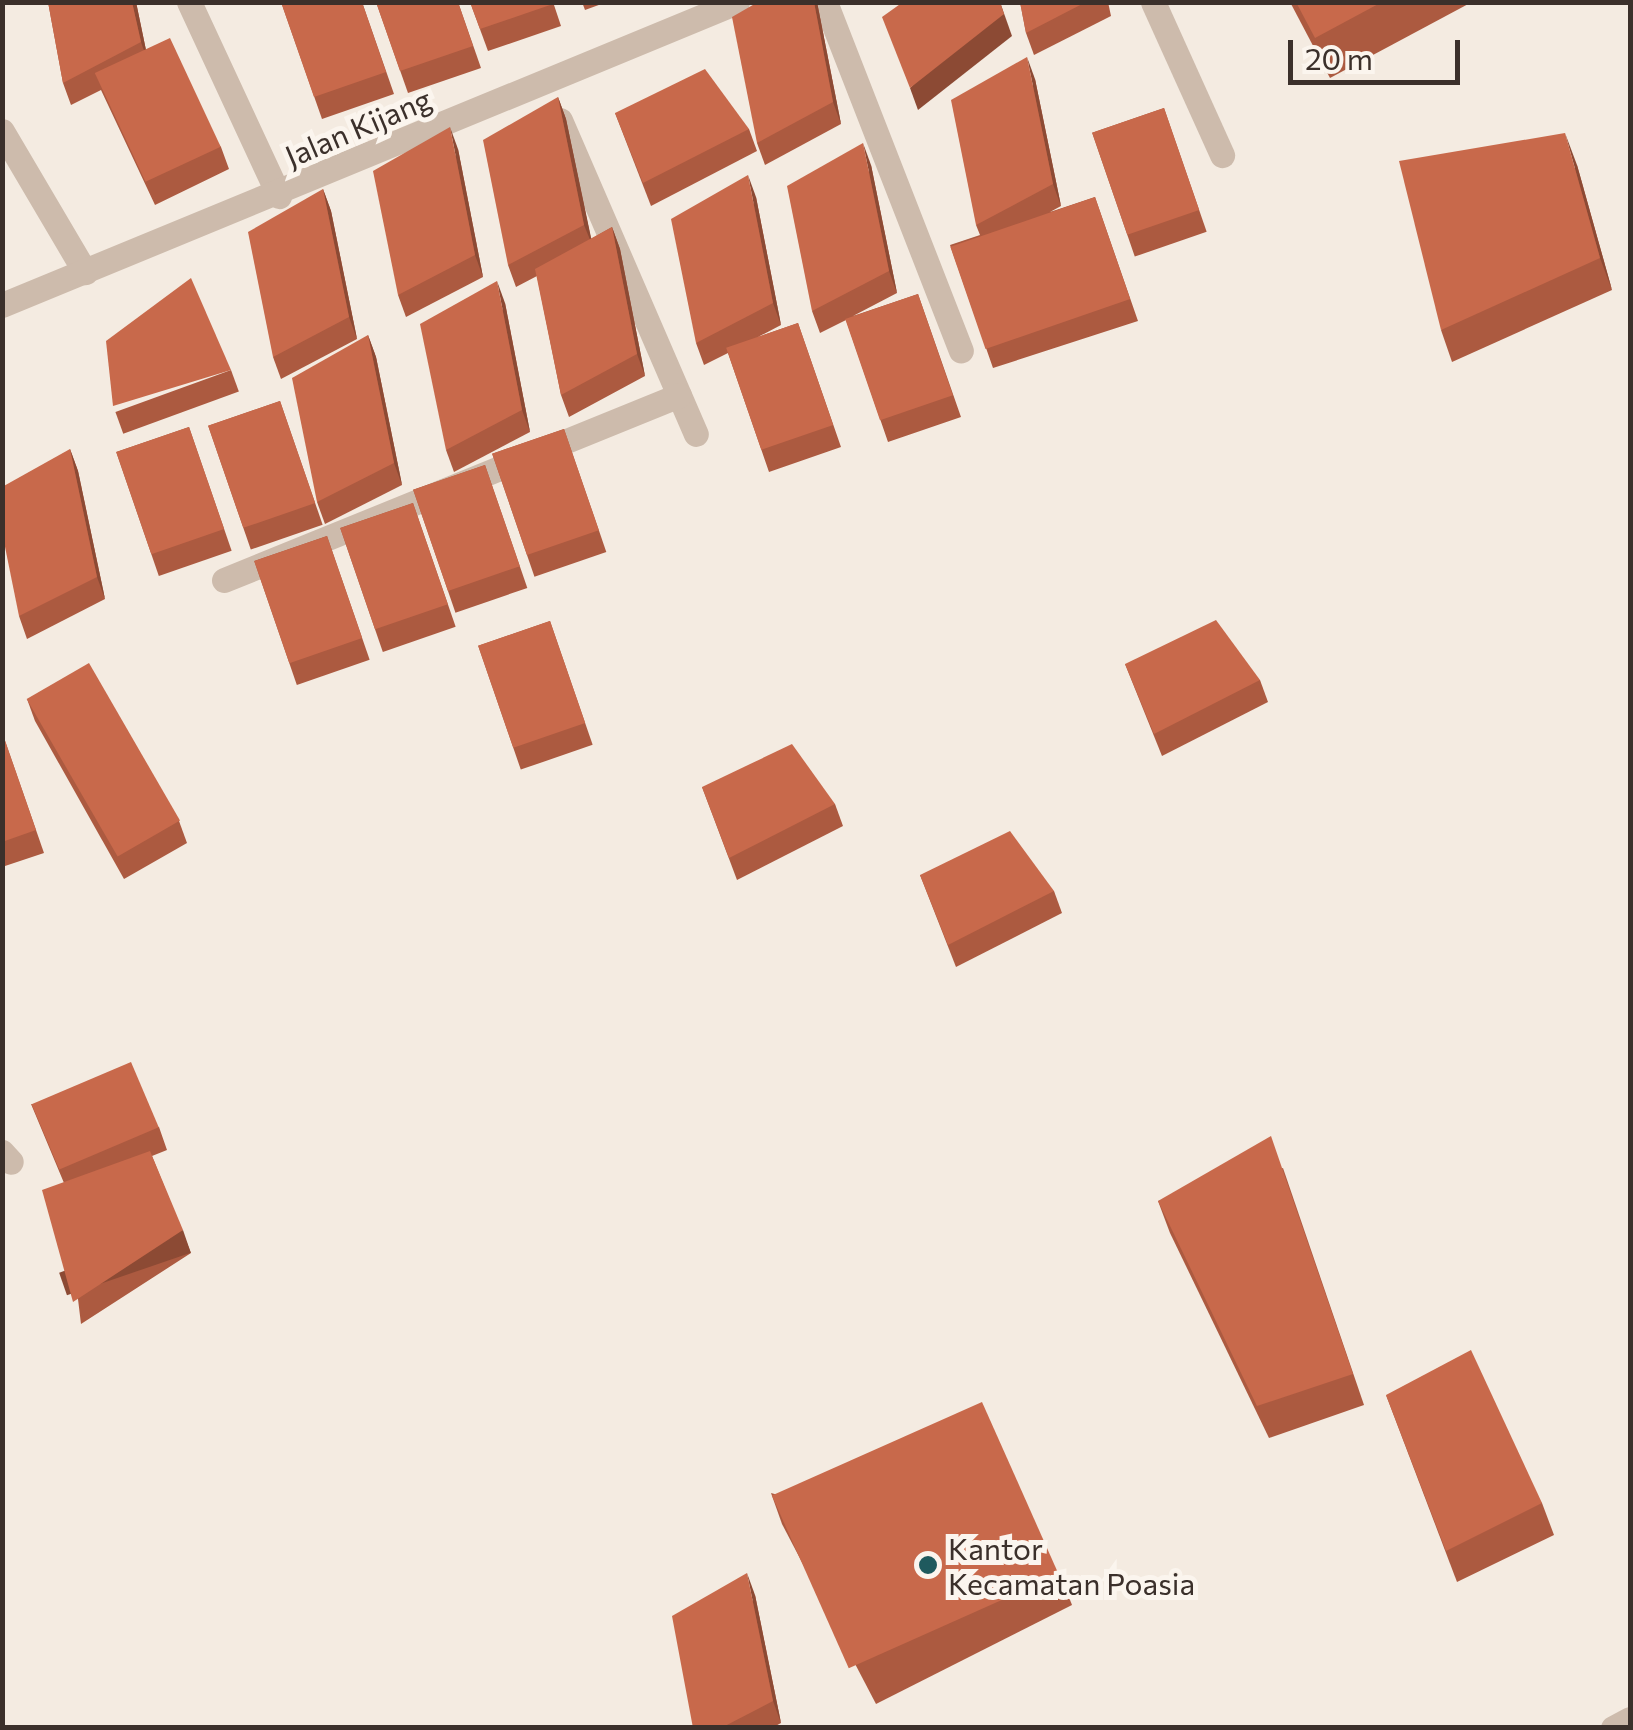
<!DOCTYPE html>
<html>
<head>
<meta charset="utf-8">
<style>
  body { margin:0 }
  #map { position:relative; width:1633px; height:1730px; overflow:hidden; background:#f4ebe1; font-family:Commissioner,sans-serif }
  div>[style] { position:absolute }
  .minor>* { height:25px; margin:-12.5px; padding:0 12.5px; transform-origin:12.5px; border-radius:12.5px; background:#cdbbac }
  .wall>* { inset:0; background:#ac5a40; transform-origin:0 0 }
  .shaded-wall>* { inset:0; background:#8c4a34; transform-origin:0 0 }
  .building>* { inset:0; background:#c8694b; transform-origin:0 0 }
  .dots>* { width:28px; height:28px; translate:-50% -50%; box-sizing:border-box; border:5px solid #fbf5ee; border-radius:50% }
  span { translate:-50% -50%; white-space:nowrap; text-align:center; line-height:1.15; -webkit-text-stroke:10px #fbf5ee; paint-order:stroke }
  .street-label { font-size:30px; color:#3b302b }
  .poi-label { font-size:30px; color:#3b302b }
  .left { translate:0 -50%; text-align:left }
  .frame { position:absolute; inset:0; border:5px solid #3b302b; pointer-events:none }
  .scale { position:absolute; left:1288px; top:40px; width:172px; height:45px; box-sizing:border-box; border:5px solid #3b302b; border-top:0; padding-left:12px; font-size:30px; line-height:35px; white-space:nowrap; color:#3b302b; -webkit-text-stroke:8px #fbf5ee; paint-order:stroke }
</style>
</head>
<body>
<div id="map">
  <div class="minor">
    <div style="left:189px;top:2px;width:214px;rotate:65.1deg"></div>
    <div style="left:825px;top:2px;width:374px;rotate:68.7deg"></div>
    <div style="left:1153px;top:2px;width:168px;rotate:65.7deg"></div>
    <div style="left:560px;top:120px;width:342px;rotate:66.6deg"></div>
    <div style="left:2px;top:131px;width:164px;rotate:59.5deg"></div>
    <div style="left:2px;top:305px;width:795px;rotate:-22.4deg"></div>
    <div style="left:224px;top:580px;width:491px;rotate:-22.1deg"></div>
    <div style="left:2px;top:1152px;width:13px;rotate:48deg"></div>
    <div style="left:1613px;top:1728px;width:19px;rotate:-28deg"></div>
  </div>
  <div class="wall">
    <div style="clip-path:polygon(48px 2px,136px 2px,146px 50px,221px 147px,229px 169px,155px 205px,101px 90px,71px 105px,63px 83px)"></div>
    <div style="clip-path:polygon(281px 2px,362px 2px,394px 94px,322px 119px)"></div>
    <div style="clip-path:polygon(376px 2px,458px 2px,481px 68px,408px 93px)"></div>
    <div style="clip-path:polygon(470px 2px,553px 2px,561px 26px,488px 51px)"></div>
    <div style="clip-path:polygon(582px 2px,607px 2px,585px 10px)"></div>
    <div style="clip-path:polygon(758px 2px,817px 2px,841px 124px,765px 165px,757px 143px)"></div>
    <div style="clip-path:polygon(1020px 2px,1108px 2px,1111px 16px,1034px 55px,1026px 33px)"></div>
    <div style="clip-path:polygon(1290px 2px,1472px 2px,1330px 78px)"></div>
    <div style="clip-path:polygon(1035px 79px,1061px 206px,1050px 212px,1095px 197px,1138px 321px,993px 368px,950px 245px,980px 235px,976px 225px)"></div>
    <div style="clip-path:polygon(558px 97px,566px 119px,591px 239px,612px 227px,620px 249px,645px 376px,569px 417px,561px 395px,537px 276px,516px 287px,508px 265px)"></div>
    <div style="left:1164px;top:108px;width:131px;height:76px;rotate:71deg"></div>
    <div style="clip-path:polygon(615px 113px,749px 129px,757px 151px,651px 206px)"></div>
    <div style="clip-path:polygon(458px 149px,483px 277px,406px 317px,398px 295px)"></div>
    <div style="clip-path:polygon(871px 165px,897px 293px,853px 316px,918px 294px,961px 417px,888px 442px,846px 320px,820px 333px,812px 311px)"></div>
    <div style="clip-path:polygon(1577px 165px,1612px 290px,1452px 362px,1441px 330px)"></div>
    <div style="clip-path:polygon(323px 189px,331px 211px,357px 339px,281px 379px,273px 357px)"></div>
    <div style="clip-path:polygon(756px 197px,781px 325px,758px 337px,798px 323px,841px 447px,769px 472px,728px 353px,704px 365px,696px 343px)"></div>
    <div style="clip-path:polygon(505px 303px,530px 432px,454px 472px,446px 450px)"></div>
    <div style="clip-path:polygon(368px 335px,376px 357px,402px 485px,325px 524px,317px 502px)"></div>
    <div style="left:231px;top:370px;width:23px;height:123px;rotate:70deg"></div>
    <div style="left:280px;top:401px;width:131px;height:76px;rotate:71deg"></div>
    <div style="left:189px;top:427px;width:131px;height:77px;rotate:71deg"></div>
    <div style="left:564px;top:429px;width:130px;height:76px;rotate:71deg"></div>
    <div style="clip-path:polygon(70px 449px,78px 471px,105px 599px,27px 639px,19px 616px)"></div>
    <div style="left:485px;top:465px;width:130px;height:76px;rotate:71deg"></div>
    <div style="left:413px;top:503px;width:131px;height:77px;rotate:71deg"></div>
    <div style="left:327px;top:536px;width:131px;height:77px;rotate:71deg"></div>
    <div style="left:550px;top:621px;width:131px;height:76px;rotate:71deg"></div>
    <div style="clip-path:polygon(1125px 664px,1260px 680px,1268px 702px,1162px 756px)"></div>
    <div style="clip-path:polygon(27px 699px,179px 821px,187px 843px,124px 879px,35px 721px)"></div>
    <div style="clip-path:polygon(2px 732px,44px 853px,2px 867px)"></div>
    <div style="clip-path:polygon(702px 787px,835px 804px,843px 826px,737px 880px)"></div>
    <div style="clip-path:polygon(920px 875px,1054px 891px,1062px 913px,956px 967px)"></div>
    <div style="clip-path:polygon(31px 1104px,159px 1127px,167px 1150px,152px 1156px,191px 1253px,81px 1324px,64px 1183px)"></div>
    <div style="clip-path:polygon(1283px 1168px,1364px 1405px,1269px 1438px,1170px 1233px,1158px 1201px)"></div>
    <div style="clip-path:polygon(1386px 1395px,1542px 1503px,1554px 1535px,1457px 1582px)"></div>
    <div style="clip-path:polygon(771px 1493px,1060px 1574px,1072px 1605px,876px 1704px,782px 1524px)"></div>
    <div style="clip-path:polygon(755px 1595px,781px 1723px,772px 1728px,693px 1728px)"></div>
  </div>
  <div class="shaded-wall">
    <div style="clip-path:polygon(132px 2px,136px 2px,149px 65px,141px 42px)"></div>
    <div style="clip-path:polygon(814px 2px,817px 2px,841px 124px,833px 102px)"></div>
    <div style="clip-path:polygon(1000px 2px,1012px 36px,918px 110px,910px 88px)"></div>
    <div style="clip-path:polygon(1027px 57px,1035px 79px,1061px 206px,1053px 184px)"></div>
    <div style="clip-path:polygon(558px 97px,566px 119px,593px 247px,584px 225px)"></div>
    <div style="clip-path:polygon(450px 127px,458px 149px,483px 277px,475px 255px)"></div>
    <div style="clip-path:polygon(1565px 133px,1577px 165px,1612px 290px,1600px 258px)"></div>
    <div style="clip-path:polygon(863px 143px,871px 165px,897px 293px,889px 271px)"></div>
    <div style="clip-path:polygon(748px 175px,756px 197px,781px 325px,773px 303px)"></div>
    <div style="clip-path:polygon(323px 189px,331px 211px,357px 339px,349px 317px)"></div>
    <div style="clip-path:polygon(612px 227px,620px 249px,645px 376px,637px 354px)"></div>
    <div style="clip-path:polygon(497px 281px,505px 303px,530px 432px,522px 410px)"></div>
    <div style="clip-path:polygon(368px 335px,376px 357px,402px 485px,394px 463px)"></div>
    <div style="clip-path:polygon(70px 449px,78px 471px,105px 599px,97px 577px)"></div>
    <div style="left:183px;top:1230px;width:24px;height:131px;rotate:71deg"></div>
    <div style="clip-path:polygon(747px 1573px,755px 1595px,781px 1723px,773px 1701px)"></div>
  </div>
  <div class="building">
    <div style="clip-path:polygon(48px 2px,132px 2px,141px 42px,63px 83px)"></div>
    <div style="clip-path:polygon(281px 2px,362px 2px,386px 72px,314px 97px)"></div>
    <div style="clip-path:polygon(376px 2px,458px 2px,473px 46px,400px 71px)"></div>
    <div style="clip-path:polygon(470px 2px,552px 2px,553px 4px,480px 29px)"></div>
    <div style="clip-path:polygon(758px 2px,814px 2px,833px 102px,757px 143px,732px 17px)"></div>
    <div style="clip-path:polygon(903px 2px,1000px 2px,1004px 14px,910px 88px,882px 17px)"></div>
    <div style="clip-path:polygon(1020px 2px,1086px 2px,1026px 33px)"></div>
    <div style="clip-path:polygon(1296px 2px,1382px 2px,1315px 38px)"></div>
    <div style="left:170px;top:38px;width:120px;height:83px;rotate:65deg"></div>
    <div style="clip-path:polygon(1027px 57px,1053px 184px,976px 225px,951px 100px)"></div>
    <div style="clip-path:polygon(705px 69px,749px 129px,643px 183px,615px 113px)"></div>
    <div style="clip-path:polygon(558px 97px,584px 225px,508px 265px,483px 140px)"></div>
    <div style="left:1164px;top:108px;width:108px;height:76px;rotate:71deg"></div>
    <div style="clip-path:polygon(450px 127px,475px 255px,398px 295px,373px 171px)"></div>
    <div style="clip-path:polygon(1565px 133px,1600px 258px,1441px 330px,1399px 161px)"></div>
    <div style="clip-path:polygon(863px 143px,889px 271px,812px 311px,787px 186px)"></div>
    <div style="clip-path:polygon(748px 175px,773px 303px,696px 343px,671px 219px)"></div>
    <div style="clip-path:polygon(323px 189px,349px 317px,273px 357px,248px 232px)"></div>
    <div style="left:1095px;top:197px;width:108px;height:153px;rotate:71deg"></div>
    <div style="clip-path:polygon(612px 227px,637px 354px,561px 395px,535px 269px)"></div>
    <div style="clip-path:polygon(191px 278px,231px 370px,113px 406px,106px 341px)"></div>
    <div style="clip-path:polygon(497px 281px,522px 410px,446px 450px,420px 324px)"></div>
    <div style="left:918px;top:294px;width:107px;height:77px;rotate:71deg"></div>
    <div style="left:798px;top:323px;width:108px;height:76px;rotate:71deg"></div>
    <div style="clip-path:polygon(368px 335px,394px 463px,317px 502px,292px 378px)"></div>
    <div style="left:280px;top:401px;width:108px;height:76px;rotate:71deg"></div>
    <div style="left:189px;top:427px;width:108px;height:77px;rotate:71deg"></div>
    <div style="left:564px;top:429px;width:107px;height:76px;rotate:71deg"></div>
    <div style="clip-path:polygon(70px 449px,97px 577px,19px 616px,2px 532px,2px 487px)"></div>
    <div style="left:485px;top:465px;width:107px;height:76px;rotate:71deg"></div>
    <div style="left:413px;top:503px;width:107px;height:77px;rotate:71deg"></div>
    <div style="left:327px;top:536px;width:108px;height:77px;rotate:71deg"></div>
    <div style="clip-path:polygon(1216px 620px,1260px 680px,1154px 734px,1125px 664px)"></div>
    <div style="left:550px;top:621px;width:108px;height:76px;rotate:71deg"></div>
    <div style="left:89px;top:663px;width:182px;height:72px;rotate:60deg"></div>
    <div style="clip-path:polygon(2px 732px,36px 830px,2px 842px)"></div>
    <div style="clip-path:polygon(792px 744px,835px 804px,729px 858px,702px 787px)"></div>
    <div style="clip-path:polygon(1010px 831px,1054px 891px,948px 945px,920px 875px)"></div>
    <div style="left:131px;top:1062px;width:71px;height:108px;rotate:67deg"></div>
    <div style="clip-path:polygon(1271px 1136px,1353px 1374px,1257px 1406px,1158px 1201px)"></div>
    <div style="clip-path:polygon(150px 1151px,183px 1230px,73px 1302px,42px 1190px)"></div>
    <div style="clip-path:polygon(1471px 1350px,1542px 1503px,1446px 1551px,1386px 1395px)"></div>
    <div style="left:982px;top:1402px;width:189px;height:230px;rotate:66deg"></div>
    <div style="clip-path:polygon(747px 1573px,773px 1701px,721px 1728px,693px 1728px,672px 1616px)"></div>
  </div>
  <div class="dots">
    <div style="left:928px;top:1565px;background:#1f5a5e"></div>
  </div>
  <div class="street-label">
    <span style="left:358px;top:127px;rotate:-23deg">Jalan Kijang</span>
  </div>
  <div class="poi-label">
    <span class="left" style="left:948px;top:1565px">Kantor<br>Kecamatan Poasia</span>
  </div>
  <div class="frame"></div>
  <div class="scale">20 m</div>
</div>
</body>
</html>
